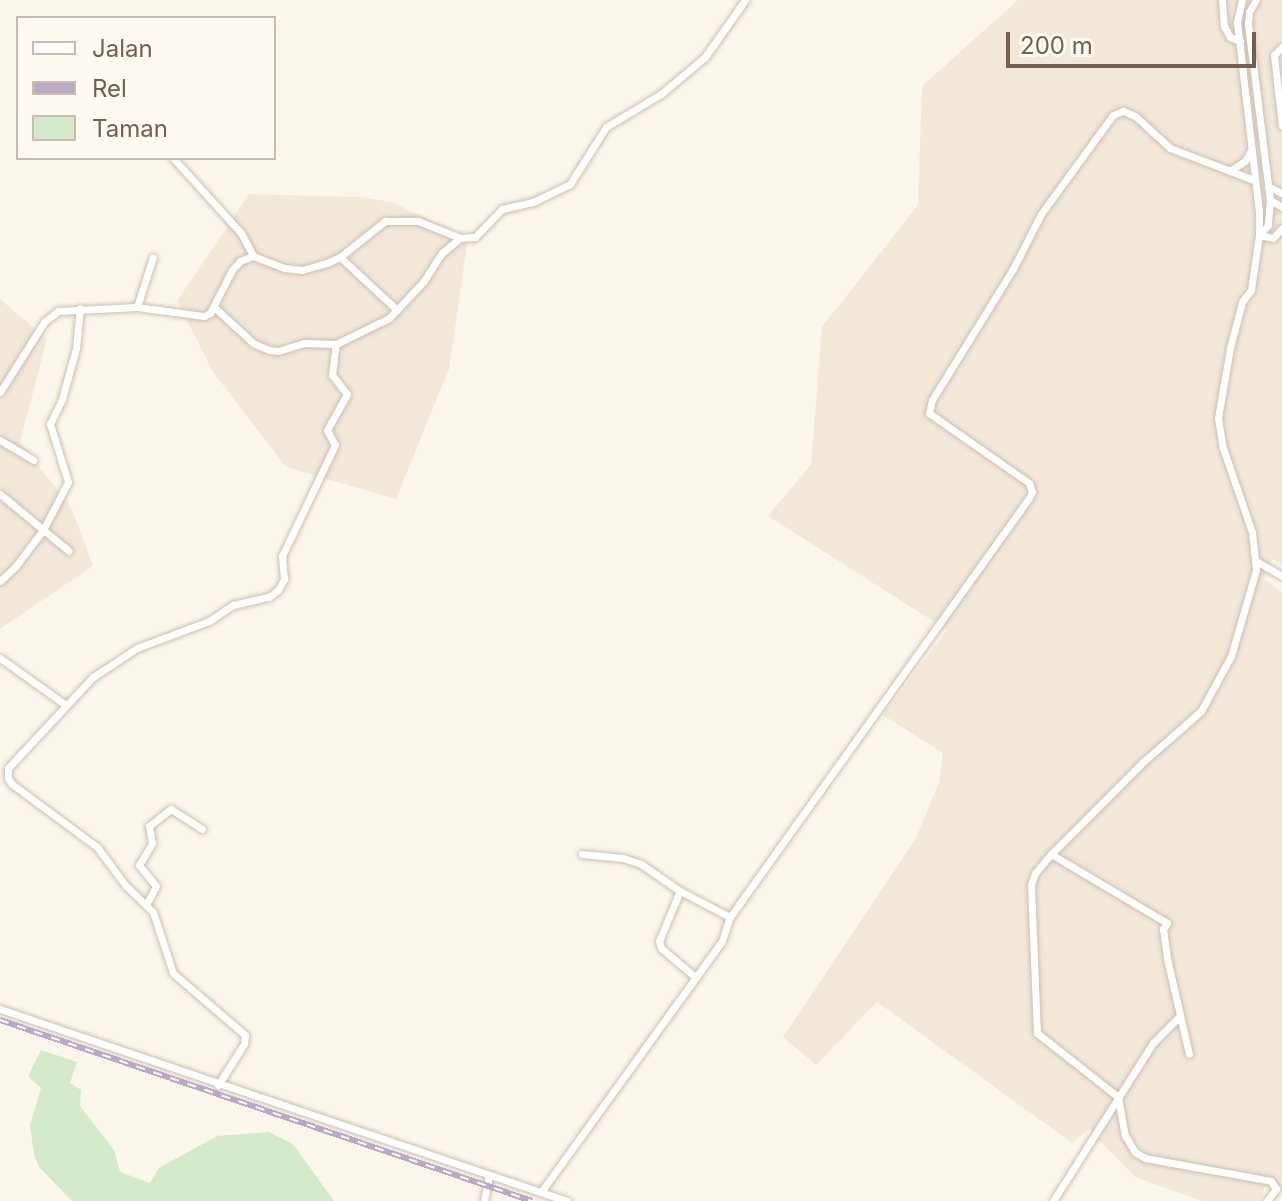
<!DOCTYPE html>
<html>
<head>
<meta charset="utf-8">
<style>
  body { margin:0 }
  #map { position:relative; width:1282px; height:1201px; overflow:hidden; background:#fbf6eb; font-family:Inter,sans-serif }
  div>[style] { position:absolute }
  .residential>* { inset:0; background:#f2e8da }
  .green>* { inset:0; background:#d4e8ca }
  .roads { filter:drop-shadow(0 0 2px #cdbeb1) drop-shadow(0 0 2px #cdbeb1) }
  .street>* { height:7px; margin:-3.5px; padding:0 3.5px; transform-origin:3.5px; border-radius:3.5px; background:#fff }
  .rail>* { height:6px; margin-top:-3px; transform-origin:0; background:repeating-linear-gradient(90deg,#fef9f1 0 9px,#baa9c5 0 18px); box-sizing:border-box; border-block:2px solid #baa9c5 }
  span { translate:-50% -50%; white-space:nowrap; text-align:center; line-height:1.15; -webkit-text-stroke:8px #fef9f1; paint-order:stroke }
  .legend { position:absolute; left:16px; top:16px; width:260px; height:144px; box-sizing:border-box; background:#fef9f1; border:2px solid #c7bbb1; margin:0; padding:10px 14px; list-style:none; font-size:24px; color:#745f50 }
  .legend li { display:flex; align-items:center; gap:16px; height:40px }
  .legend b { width:40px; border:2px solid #c7bbb1 }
  .scale { position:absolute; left:1006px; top:32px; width:250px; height:36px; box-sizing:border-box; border:4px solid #745f50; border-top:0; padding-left:10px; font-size:24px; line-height:28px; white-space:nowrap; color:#745f50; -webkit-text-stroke:6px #fef9f1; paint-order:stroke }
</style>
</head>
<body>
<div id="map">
  <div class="residential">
    <div style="clip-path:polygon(1018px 0,1282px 0,1282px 565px,1272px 559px,1264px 579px,1282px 592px,1282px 1188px,1265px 1186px,1261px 1201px,1202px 1201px,1135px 1177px,1089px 1129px,1072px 1143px,877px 1002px,816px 1065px,783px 1037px,916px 838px,939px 782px,943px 753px,883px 715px,947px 630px,768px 516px,811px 464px,822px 327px,918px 205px,922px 86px)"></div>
    <div style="clip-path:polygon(249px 194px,360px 197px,392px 202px,468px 239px,449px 369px,396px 499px,286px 467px,213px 372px,177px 301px)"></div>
    <div style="clip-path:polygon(0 299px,47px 339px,20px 442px,71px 507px,93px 566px,0 629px)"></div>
  </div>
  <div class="green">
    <div style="clip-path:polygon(41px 1050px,77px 1062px,70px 1083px,81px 1090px,80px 1106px,114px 1150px,120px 1172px,150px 1183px,159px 1168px,217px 1136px,269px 1132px,293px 1144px,334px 1201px,72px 1201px,39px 1167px,34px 1155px,30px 1125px,41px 1088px,28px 1076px)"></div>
  </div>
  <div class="roads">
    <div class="street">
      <div style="left:1222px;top:0;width:26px;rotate:86deg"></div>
      <div style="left:1224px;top:26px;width:13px;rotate:61deg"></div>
      <div style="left:1230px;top:37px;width:11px;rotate:22deg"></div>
      <div style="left:1242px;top:0;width:23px;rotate:103deg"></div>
      <div style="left:1237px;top:22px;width:190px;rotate:83.4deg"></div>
      <div style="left:1259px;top:211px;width:24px;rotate:90deg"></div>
      <div style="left:1259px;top:235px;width:56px;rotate:98.3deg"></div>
      <div style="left:1251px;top:290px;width:15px;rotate:127deg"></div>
      <div style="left:1242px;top:302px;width:48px;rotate:104.6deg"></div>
      <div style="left:1230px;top:348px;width:71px;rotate:99.7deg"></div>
      <div style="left:1218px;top:418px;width:30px;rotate:81deg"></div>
      <div style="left:1223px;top:448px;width:89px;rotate:71deg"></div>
      <div style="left:1252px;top:532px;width:38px;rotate:84deg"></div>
      <div style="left:1256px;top:570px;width:90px;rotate:106.2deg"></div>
      <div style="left:1231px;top:656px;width:63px;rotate:118.6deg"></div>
      <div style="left:1201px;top:711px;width:77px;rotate:138.7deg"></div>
      <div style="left:1143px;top:762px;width:130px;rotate:135deg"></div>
      <div style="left:1051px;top:854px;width:25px;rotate:130deg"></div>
      <div style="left:1035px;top:873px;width:13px;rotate:108deg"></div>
      <div style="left:1031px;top:885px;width:148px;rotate:87.7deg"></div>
      <div style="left:1037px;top:1033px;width:103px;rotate:38.3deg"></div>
      <div style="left:1118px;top:1097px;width:39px;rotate:80deg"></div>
      <div style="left:1125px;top:1135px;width:20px;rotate:60deg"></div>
      <div style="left:1135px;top:1152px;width:12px;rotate:31deg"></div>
      <div style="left:1145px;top:1158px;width:128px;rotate:10.3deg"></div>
      <div style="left:1271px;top:1181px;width:9px;rotate:58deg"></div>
      <div style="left:1276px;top:1189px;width:15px;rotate:127deg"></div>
      <div style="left:1256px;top:0;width:14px;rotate:120deg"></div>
      <div style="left:1249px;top:12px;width:12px;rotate:95deg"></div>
      <div style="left:1248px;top:24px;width:177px;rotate:82.9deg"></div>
      <div style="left:1270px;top:200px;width:25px;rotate:95deg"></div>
      <div style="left:1268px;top:225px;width:13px;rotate:132deg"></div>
      <div style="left:1282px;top:47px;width:11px;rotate:135deg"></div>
      <div style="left:1274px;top:55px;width:71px;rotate:83.6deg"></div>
      <div style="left:173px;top:158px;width:101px;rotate:47.8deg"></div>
      <div style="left:241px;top:233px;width:26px;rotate:62deg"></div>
      <div style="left:1230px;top:171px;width:18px;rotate:-34deg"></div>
      <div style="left:1245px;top:161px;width:13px;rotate:-61deg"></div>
      <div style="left:1268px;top:186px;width:16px;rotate:27deg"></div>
      <div style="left:1270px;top:200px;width:14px;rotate:30deg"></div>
      <div style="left:1259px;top:235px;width:14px;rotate:12deg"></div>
      <div style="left:1273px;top:238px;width:13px;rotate:-48deg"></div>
      <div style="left:340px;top:257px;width:78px;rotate:42.9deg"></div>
      <div style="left:137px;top:307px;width:52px;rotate:-72.3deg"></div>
      <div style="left:214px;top:307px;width:53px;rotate:42.7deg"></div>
      <div style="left:253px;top:343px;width:17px;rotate:24deg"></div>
      <div style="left:269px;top:350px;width:9px;rotate:6deg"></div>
      <div style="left:278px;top:351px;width:27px;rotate:-17deg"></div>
      <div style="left:304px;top:343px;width:32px;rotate:2deg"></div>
      <div style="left:0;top:392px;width:83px;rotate:-57.8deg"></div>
      <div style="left:44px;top:322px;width:18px;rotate:-38deg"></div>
      <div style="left:58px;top:311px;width:79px;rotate:-2.9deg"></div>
      <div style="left:137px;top:307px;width:68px;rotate:7.7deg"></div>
      <div style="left:204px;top:316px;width:7px;rotate:-27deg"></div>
      <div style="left:210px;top:313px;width:48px;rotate:-62.9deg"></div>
      <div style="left:232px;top:270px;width:12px;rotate:-48deg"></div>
      <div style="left:240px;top:261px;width:14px;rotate:-21deg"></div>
      <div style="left:253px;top:256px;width:34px;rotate:21deg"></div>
      <div style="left:285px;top:268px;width:17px;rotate:7deg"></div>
      <div style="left:302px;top:270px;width:26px;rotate:-16deg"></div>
      <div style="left:327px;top:263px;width:14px;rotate:-25deg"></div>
      <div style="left:340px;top:257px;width:58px;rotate:-38.7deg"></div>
      <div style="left:385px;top:221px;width:33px"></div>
      <div style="left:418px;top:221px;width:45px;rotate:22deg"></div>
      <div style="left:460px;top:238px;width:15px;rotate:-4deg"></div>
      <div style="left:475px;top:237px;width:39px;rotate:-46deg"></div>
      <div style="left:502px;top:209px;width:32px;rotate:-13deg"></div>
      <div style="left:533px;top:202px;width:41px;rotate:-25.9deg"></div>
      <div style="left:570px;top:184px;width:67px;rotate:-57.7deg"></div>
      <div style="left:606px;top:127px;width:64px;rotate:-31deg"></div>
      <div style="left:661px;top:94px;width:57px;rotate:-40.1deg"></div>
      <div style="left:705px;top:57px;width:70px;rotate:-54.9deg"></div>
      <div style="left:0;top:440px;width:39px;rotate:31deg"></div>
      <div style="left:0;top:494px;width:89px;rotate:39.6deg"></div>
      <div style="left:1256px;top:561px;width:30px;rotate:30deg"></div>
      <div style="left:0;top:581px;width:21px;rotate:-43deg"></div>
      <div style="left:15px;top:567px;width:46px;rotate:-52.9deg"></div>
      <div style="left:43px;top:530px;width:54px;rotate:-62.5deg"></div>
      <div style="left:68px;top:482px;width:61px;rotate:-107.2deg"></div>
      <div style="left:50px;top:424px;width:28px;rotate:-64deg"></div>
      <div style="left:62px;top:399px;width:53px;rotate:-74.6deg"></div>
      <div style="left:76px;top:348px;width:40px;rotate:-84.3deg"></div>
      <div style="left:0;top:658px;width:81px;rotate:35.5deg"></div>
      <div style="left:582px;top:854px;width:41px;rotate:5.6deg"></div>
      <div style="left:623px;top:858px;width:19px;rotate:18deg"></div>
      <div style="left:641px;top:864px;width:47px;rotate:34.7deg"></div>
      <div style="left:680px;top:891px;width:56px;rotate:27.5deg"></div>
      <div style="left:1051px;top:854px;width:135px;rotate:30.7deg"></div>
      <div style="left:1167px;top:923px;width:7px;rotate:124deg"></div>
      <div style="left:1163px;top:929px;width:34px;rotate:82deg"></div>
      <div style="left:1168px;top:963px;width:93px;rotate:77deg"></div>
      <div style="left:680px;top:891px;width:54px;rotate:112.8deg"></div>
      <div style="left:659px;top:941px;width:7px;rotate:74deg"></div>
      <div style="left:661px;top:948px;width:43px;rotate:40.3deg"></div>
      <div style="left:147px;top:903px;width:19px;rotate:-62deg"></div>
      <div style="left:156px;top:886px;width:27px;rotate:-129deg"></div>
      <div style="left:139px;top:865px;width:26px;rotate:-59deg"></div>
      <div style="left:152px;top:843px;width:17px;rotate:-100deg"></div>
      <div style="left:149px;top:826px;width:28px;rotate:-38deg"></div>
      <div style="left:171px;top:809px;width:37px;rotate:33deg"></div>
      <div style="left:0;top:1009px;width:599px;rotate:18.71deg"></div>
      <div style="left:218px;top:1085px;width:49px;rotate:-57.6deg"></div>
      <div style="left:244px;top:1044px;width:9px;rotate:-84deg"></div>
      <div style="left:245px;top:1035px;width:95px;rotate:-139.3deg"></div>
      <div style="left:173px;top:973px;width:64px;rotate:-108.2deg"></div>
      <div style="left:153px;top:912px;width:37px;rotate:-136deg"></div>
      <div style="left:126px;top:886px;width:49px;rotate:-126.6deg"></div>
      <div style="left:97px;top:847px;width:106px;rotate:-143.5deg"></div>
      <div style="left:12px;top:784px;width:7px;rotate:-124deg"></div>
      <div style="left:8px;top:778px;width:10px;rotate:-90deg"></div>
      <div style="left:8px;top:768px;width:125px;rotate:-47deg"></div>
      <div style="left:93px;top:677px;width:53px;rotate:-33.4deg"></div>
      <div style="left:137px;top:648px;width:77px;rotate:-20.6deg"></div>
      <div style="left:209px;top:621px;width:29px;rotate:-34deg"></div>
      <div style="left:233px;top:605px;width:37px;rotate:-13deg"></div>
      <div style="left:269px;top:597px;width:11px;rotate:-38deg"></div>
      <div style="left:278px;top:590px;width:13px;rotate:-61deg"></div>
      <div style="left:284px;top:579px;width:23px;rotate:-95deg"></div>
      <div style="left:282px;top:556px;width:123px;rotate:-64.5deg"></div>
      <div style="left:335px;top:445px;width:17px;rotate:-118deg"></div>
      <div style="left:327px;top:430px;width:41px;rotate:-60.9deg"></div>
      <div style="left:347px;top:394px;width:24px;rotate:-128deg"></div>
      <div style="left:332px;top:375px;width:31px;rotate:-83deg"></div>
      <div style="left:336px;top:344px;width:59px;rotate:-26.1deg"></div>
      <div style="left:389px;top:318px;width:50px;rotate:-46.6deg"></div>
      <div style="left:423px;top:282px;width:35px;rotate:-57deg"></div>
      <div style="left:442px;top:253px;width:23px;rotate:-40deg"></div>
      <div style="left:541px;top:1192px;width:309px;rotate:-54.2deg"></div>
      <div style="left:722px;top:941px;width:25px;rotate:-72deg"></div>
      <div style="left:730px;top:917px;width:515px;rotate:-54.49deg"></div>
      <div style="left:1029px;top:498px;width:7px;rotate:-63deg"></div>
      <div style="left:1032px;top:492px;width:9px;rotate:-108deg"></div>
      <div style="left:1029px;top:483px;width:122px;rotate:-145deg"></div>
      <div style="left:929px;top:413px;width:13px;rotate:-77deg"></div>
      <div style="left:932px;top:400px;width:154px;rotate:-58.3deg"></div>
      <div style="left:1013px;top:269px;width:62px;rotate:-63deg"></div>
      <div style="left:1041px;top:214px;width:122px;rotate:-54deg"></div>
      <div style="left:1113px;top:115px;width:11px;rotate:-22deg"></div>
      <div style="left:1123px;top:111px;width:13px;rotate:23deg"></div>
      <div style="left:1135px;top:116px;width:47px;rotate:42.4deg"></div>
      <div style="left:1170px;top:148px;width:90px;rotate:20.9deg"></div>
      <div style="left:484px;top:1201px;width:25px;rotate:-79deg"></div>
      <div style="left:1053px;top:1201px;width:187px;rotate:-57.7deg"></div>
      <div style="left:1153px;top:1043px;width:37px;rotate:-45deg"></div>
    </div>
  </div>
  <div class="rail">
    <div style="left:0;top:1020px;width:562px;rotate:18.79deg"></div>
  </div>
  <ul class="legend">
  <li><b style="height:10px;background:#fff"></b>Jalan</li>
  <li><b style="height:10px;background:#baa9c5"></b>Rel</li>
  <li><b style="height:22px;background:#d4e8ca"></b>Taman</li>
  </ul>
  <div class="scale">200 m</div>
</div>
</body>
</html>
